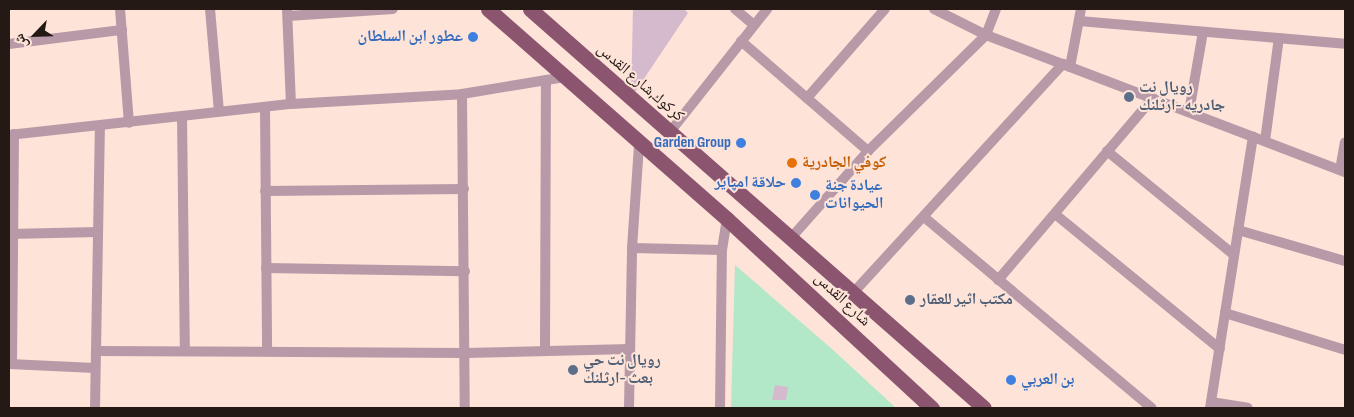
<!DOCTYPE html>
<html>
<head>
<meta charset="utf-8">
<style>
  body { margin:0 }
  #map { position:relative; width:1354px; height:417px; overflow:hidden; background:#fde3d8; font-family:"Sofia Sans Condensed","Noto Naskh Arabic",sans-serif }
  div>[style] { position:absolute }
  .green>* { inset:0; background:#b2e7c8 }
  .building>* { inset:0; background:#d5bacd }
  .street>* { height:10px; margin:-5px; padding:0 5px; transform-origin:5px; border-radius:5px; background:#b899a7 }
  .primary>* { height:15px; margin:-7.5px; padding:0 7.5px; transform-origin:7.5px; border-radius:7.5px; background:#8b5570 }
  .dots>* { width:14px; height:14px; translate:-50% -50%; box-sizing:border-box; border:2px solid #fde3d8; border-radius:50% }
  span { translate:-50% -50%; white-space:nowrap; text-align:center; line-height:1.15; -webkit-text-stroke:4px #fde3d8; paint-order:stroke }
  .shop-label { font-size:16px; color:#366cbe; font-weight:700 }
  .right { translate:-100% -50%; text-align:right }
  .left { translate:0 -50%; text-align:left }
  .street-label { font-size:16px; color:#241914 }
  .service-label { font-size:16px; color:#4e5e75; font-weight:700 }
  .food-label { font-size:16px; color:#c56008; font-weight:700 }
  .frame { position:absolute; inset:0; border:10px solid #241914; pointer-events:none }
  .north { position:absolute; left:10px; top:10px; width:50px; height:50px; -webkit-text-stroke:4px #fde3d8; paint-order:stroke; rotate:246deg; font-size:14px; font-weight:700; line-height:20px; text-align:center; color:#241914 }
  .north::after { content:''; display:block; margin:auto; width:18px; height:22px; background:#241914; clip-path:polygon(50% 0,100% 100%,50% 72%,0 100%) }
</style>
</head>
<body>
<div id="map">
  <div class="green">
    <div style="clip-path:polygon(735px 265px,832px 349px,896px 408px,731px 408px)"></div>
  </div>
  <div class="building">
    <div style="clip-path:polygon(633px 9px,684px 9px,688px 13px,631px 98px)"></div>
    <div style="clip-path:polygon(775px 385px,788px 387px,786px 400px,772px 400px)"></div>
  </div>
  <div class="street">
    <div style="left:120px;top:9px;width:114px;rotate:85.5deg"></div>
    <div style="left:210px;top:9px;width:103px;rotate:85deg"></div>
    <div style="left:287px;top:9px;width:95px;rotate:87.6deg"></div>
    <div style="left:735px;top:9px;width:25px;rotate:40deg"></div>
    <div style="left:934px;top:9px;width:58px;rotate:26.6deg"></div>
    <div style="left:986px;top:35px;width:384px;rotate:20.9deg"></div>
    <div style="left:288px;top:16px;width:105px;rotate:-3.8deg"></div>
    <div style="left:1079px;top:21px;width:267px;rotate:4.9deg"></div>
    <div style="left:741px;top:41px;width:168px;rotate:40.9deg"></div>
    <div style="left:9px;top:44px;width:114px;rotate:-7.1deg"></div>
    <div style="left:1070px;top:67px;width:59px;rotate:-79.3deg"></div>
    <div style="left:462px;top:94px;width:314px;rotate:89.5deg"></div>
    <div style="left:807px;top:98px;width:118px;rotate:-48.8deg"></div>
    <div style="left:265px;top:108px;width:242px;rotate:89.5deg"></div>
    <div style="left:1189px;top:112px;width:81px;rotate:-80.1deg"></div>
    <div style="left:182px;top:116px;width:234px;rotate:89.3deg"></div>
    <div style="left:670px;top:132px;width:157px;rotate:-51.7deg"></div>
    <div style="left:9px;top:135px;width:284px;rotate:-6.3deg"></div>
    <div style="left:291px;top:104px;width:171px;rotate:-3.3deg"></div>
    <div style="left:462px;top:94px;width:104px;rotate:-9.4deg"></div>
    <div style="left:1265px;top:141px;width:104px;rotate:-82.3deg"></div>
    <div style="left:1107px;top:151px;width:164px;rotate:39.3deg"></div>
    <div style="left:1340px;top:170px;width:28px;rotate:-80deg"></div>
    <div style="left:265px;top:191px;width:199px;rotate:-0.6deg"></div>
    <div style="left:1055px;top:214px;width:213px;rotate:39.3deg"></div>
    <div style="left:924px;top:217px;width:297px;rotate:40deg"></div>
    <div style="left:1238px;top:230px;width:111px;rotate:16.2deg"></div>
    <div style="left:9px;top:234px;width:89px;rotate:-1.3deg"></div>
    <div style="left:790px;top:239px;width:118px;rotate:-48.4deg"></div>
    <div style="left:868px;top:151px;width:165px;rotate:-44.5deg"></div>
    <div style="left:986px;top:35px;width:28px;rotate:-69deg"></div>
    <div style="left:632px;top:248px;width:90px;rotate:1.3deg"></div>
    <div style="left:266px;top:268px;width:199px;rotate:0.9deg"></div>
    <div style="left:998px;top:280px;width:239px;rotate:-49.6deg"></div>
    <div style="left:853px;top:293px;width:311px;rotate:-47.5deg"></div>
    <div style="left:1225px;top:313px;width:126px;rotate:17.1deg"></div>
    <div style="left:545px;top:350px;width:270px;rotate:-89.8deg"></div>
    <div style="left:96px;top:351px;width:369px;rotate:0.3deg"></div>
    <div style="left:465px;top:353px;width:165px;rotate:-1.4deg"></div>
    <div style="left:9px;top:364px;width:86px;rotate:2.7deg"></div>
    <div style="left:12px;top:364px;width:230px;rotate:-89.5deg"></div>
    <div style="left:1211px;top:402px;width:37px;rotate:9deg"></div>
    <div style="left:95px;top:408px;width:281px;rotate:-89deg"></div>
    <div style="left:629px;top:408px;width:160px;rotate:-88.9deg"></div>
    <div style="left:632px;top:248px;width:104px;rotate:-86.1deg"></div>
    <div style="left:720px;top:408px;width:158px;rotate:-89.3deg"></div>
    <div style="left:722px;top:250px;width:31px;rotate:-81deg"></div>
    <div style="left:1210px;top:408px;width:275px;rotate:-81deg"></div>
  </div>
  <div class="primary">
    <div style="left:488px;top:9px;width:318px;rotate:41.3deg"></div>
    <div style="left:727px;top:219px;width:279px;rotate:42.7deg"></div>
    <div style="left:530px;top:9px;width:604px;rotate:41.31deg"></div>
  </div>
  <div class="dots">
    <div style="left:473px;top:37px;background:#3f7fe0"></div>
    <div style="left:1129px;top:97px;background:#5c6f8a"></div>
    <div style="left:741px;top:143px;background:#3f7fe0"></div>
    <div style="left:792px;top:163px;background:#e8710a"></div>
    <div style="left:796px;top:183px;background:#3f7fe0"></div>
    <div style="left:815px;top:195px;background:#3f7fe0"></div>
    <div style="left:910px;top:300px;background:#5c6f8a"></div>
    <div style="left:573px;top:370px;background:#5c6f8a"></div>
    <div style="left:1011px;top:380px;background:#3f7fe0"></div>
  </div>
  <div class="shop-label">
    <span class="right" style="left:463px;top:37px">عطور ابن السلطان</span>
    <span class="right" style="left:731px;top:143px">Garden Group</span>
    <span class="right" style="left:786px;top:183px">حلاقة امپاير</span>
    <span class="left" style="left:825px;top:195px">عيادة جنة<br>الحيوانات</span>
    <span class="left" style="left:1021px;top:380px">بن العربي</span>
  </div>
  <div class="street-label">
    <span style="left:640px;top:83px;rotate:41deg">كركوك,شارع القدس</span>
    <span style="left:842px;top:300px;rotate:43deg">شارع القدس</span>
  </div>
  <div class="service-label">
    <span class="left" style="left:1139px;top:97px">رويال نت<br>جادريه -ارثلنك</span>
    <span class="left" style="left:920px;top:300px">مكتب اثير للعقار</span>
    <span class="left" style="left:583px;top:370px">رويال نت حي<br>بعث -ارثلنك</span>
  </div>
  <div class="food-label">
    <span class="left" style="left:802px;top:163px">كوفي الجادرية</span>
  </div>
  <div class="frame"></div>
  <div class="north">ش</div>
</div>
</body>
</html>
